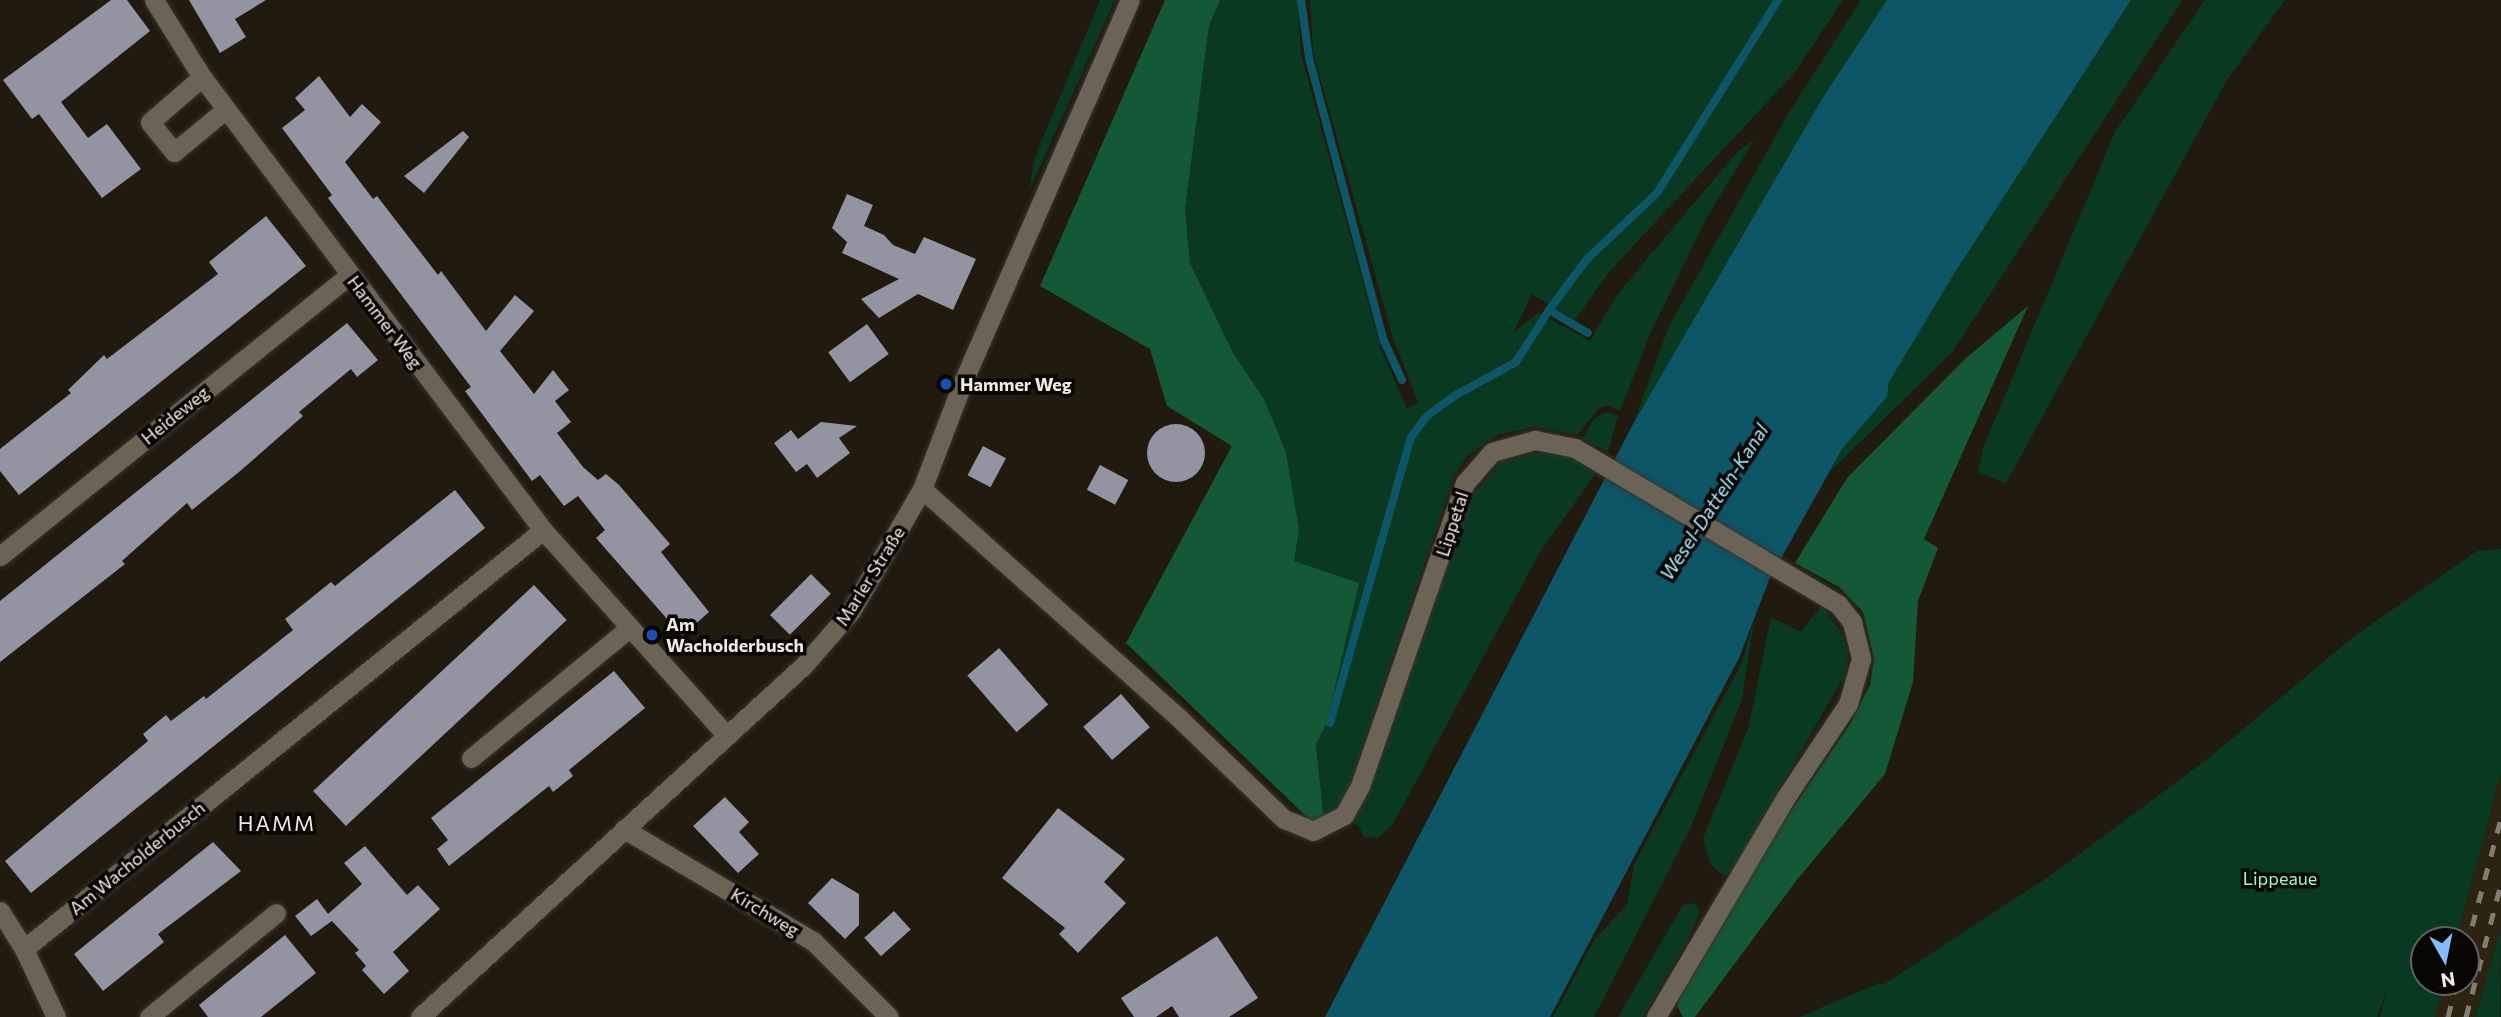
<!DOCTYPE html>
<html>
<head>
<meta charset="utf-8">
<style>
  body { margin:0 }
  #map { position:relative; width:2501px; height:1017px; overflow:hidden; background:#211a0f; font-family:Commissioner,sans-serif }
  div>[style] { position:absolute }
  .built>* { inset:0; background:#2c2312 }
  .green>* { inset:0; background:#093921 }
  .forest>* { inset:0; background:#145936 }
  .water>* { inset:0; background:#0c5667 }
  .stream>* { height:8px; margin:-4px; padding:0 4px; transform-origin:4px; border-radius:4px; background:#0c5667 }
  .building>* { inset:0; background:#9393a2; transform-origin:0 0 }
  .round { border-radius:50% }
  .roads { filter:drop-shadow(0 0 2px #38342e) drop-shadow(0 0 2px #38342e) }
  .minor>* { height:19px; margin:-9.5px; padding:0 9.5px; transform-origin:9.5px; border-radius:9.5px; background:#6b6356 }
  .secondary>* { height:19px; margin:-9.5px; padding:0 9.5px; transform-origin:9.5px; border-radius:9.5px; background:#6b6356 }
  .rail>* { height:5px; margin-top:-2.5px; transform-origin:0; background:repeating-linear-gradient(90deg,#827c73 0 12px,transparent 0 24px) }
  .dots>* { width:19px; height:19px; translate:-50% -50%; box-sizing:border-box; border:4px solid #080603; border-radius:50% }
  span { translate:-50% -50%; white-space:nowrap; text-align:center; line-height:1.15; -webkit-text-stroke:7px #080603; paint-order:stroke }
  .street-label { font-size:18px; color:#efebe3 }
  .poi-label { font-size:18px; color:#efebe3; font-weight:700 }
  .left { translate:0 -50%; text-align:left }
  .park-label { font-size:18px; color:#9cf9c0 }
  .water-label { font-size:19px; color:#a8eafe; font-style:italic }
  .quarter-label { font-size:21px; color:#efebe3; letter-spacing:2px }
  .north { position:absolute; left:2410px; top:926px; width:70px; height:70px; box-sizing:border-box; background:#080603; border:2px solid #64625d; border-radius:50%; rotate:171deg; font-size:19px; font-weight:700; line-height:28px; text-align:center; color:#efebe3 }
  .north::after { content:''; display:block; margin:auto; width:24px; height:32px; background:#84bcfb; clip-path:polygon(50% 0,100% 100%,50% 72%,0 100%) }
</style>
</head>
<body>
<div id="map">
  <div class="built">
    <div style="clip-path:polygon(2501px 773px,2501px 929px,2475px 1017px,2435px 1017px,2445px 982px,2466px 982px,2466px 940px,2456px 940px)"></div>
  </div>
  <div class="green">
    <div style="clip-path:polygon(1100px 0,1115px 0,1029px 191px,1035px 157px)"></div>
    <div style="clip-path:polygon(1220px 0,1298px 0,1301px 54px,1381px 349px,1407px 409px,1418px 402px,1393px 338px,1313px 52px,1310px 0,1843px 0,1795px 72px,1609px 272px,1575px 320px,1532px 294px,1513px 333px,1538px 313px,1590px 341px,1615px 298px,1641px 266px,1738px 151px,1754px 140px,1707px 217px,1650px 334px,1620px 411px,1608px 405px,1599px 408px,1577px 435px,1534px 427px,1497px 435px,1468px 455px,1454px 476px,1352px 779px,1342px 805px,1324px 821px,1316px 745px,1327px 721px,1293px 561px,1299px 530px,1264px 399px,1233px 353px,1190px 263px,1185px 209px,1209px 26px)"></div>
    <div style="clip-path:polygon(1861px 0,1887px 0,1823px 97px,1633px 424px,1669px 326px,1787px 116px)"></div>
    <div style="clip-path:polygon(2131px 0,2182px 0,1953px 351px,1829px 473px,1842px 449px,1887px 397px,1889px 382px,1954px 274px)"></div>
    <div style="clip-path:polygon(2205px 0,2285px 0,2227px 80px,2006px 483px,1978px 473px,1983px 448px,2115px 132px)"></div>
    <div style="clip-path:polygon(1605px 412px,1618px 416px,1608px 452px,1582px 439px,1594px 419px)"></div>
    <div style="clip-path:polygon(1535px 453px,1571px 457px,1596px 473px,1540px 552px,1393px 824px,1378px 838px,1364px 837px,1359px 826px,1349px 822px,1475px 492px,1500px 462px)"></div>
    <div style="clip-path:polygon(2501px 549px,2501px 773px,2456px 940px,2424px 940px,2424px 982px,2445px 982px,2435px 1017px,2380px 1017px,2387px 990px,2377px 1017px,1799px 1017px,1879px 983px,1883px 985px,2054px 873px,2210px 757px,2353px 637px,2477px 551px)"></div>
    <div style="clip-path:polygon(1822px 605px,1843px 635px,1848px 656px,1845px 675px,1733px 869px,1724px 876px,1710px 864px,1703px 838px,1748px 729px,1771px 617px,1801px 632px)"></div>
    <div style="clip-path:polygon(1754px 619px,1742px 700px,1690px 829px,1594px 1017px,1553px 1017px,1595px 939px,1627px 905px,1634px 865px,1742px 663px)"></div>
    <div style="clip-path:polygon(1696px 903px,1700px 912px,1688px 940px,1643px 1017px,1618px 1017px,1683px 905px)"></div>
    <div style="clip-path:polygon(2501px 929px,2500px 1017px,2475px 1017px)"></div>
  </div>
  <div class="forest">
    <div style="clip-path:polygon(1165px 0,1220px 0,1209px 26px,1185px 209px,1190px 263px,1233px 353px,1264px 399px,1286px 453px,1299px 530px,1294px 561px,1359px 583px,1327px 722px,1316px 745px,1324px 821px,1311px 821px,1126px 643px,1232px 446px,1167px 406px,1150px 349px,1040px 286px)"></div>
    <div style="clip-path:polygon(2028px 306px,1924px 539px,1938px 548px,1918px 601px,1913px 682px,1885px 774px,1796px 881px,1695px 1017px,1683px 1017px,1677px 1006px,1683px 989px,1771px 840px,1850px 724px,1870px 685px,1874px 658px,1863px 612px,1839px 587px,1795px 563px,1847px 478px,1966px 358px)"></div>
  </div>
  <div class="water">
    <div style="clip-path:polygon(1887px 0,2131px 0,1954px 274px,1889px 382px,1887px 397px,1842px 449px,1769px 580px,1739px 658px,1550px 1017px,1325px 1017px,1633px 424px,1823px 97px)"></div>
  </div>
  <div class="stream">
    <div style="left:1301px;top:0;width:59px;rotate:82.1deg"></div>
    <div style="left:1309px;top:58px;width:293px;rotate:75.2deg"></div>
    <div style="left:1384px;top:341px;width:43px;rotate:65.2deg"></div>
    <div style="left:1549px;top:310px;width:64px;rotate:-53.3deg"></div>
    <div style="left:1587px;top:259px;width:96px;rotate:-43.3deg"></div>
    <div style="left:1657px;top:193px;width:228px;rotate:-57.9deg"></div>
    <div style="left:1330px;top:723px;width:297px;rotate:-74.2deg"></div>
    <div style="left:1411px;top:437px;width:26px;rotate:-53deg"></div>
    <div style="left:1427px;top:416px;width:36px;rotate:-36deg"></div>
    <div style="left:1456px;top:395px;width:68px;rotate:-28.8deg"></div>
    <div style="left:1516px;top:362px;width:62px;rotate:-57.6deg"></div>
    <div style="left:1549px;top:310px;width:45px;rotate:30.5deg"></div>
  </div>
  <div class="building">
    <div style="clip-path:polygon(111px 0,127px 0,150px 31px,61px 102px,88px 138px,107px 124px,141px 169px,102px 198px,39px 114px,32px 119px,3px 80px)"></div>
    <div style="clip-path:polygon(189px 0,266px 0,235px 19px,246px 37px,220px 53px)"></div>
    <div style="clip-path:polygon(319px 76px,350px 117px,362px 104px,381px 122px,345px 162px,373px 199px,377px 196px,438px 275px,441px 271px,486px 331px,515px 295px,534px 311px,500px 351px,534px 394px,553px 370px,569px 390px,555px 401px,571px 422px,557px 433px,583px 467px,598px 480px,606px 474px,619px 485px,670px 544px,661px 552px,709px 612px,682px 636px,596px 538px,605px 530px,578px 496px,564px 506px,540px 475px,532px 481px,465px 391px,471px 387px,328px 198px,332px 195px,282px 128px,305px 110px,295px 98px)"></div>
    <div style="clip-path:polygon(463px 131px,469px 137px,424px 193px,404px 176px)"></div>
    <div style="clip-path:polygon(847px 194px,873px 205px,864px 226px,884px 235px,893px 245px,915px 254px,924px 237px,976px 259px,953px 310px,918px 294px,879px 318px,861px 299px,899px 279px,842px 253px,847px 242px,832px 228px)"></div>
    <div style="clip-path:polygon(266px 216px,306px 266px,19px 495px,0 471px,0 449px,71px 393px,68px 390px,104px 355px,107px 359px,218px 274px,209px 262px)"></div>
    <div style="clip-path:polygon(347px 323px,378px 360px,357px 377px,351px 369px,299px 412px,303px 416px,239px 472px,192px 510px,187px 503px,122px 561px,125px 564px,0 662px,0 601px)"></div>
    <div style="left:867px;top:324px;width:37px;height:48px;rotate:54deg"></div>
    <div style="clip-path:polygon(821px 422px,857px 426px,839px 438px,850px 453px,817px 478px,807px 464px,796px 472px,774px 443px,791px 430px,798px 439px)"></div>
    <div class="round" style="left:1147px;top:424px;width:58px;height:58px"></div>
    <div style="left:983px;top:446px;width:26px;height:33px;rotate:28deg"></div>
    <div style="left:1100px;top:465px;width:32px;height:28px;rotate:28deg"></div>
    <div style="clip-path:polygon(455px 490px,485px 528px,31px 893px,5px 861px,148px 741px,143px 734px,166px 715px,171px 721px,204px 696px,206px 699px,293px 630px,285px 619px,331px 582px,335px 586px)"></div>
    <div style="left:811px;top:574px;width:28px;height:58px;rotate:45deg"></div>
    <div style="left:534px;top:585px;width:48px;height:302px;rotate:47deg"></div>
    <div style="left:999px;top:648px;width:75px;height:42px;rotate:49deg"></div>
    <div style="clip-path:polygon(614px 671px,645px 708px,569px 770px,573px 776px,553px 792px,549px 786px,449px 866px,437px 849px,448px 840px,431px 818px)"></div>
    <div style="left:1121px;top:694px;width:44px;height:50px;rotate:49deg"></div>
    <div style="clip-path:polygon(725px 797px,749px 822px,739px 832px,759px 854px,738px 873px,693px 826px)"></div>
    <div style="clip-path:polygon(1058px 808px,1125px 859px,1104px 882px,1126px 903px,1078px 953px,1059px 934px,1065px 928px,1002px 878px)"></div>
    <div style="clip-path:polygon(213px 842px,241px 871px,158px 934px,164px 942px,103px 991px,74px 954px)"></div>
    <div style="clip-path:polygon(365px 846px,407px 895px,418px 885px,440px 909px,393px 952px,409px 971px,384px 994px,362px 970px,366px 966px,355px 953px,359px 950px,332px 921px,311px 936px,295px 916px,317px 899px,328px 914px,362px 884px,344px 863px)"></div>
    <div style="clip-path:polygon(832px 878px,859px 894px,859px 925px,845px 939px,808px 903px)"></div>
    <div style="left:894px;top:911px;width:25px;height:40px;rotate:48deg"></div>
    <div style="clip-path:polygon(285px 935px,316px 973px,261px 1017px,208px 1017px,199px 1005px)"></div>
    <div style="clip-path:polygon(1217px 936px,1258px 998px,1229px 1017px,1179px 1017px,1172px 1006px,1156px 1017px,1134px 1017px,1121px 998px)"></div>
  </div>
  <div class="roads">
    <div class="minor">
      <div style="left:154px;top:0;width:91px;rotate:58.1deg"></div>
      <div style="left:225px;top:110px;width:66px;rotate:140.5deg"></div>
      <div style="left:174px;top:152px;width:38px;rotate:-129deg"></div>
      <div style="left:150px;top:122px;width:69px;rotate:-40.9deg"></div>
      <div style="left:202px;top:77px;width:567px;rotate:53.03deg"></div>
      <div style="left:543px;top:530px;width:276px;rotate:48.2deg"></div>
      <div style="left:922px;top:489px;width:346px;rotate:41.7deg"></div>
      <div style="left:1180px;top:719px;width:144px;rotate:43.9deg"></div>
      <div style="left:1284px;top:819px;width:31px;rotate:22deg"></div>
      <div style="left:1313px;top:831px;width:35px;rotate:-27deg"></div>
      <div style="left:1344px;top:815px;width:33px;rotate:-61deg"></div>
      <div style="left:1360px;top:786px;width:321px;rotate:-70.9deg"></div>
      <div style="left:1465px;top:483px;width:41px;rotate:-48.9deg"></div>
      <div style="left:1492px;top:452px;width:45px;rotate:-15.6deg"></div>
      <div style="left:1535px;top:440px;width:41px;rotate:11.3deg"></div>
      <div style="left:1575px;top:448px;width:306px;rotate:30.7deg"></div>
      <div style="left:1838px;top:604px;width:23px;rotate:52deg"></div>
      <div style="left:1852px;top:622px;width:38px;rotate:76deg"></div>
      <div style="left:1861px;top:659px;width:47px;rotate:106.1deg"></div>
      <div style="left:1848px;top:704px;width:112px;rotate:123.7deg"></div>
      <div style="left:1786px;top:797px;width:256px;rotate:120.6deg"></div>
      <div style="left:0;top:556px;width:449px;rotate:-38.8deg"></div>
      <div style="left:471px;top:758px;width:203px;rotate:-39.4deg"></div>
      <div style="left:624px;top:829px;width:220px;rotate:30.7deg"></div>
      <div style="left:813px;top:941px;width:107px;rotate:45deg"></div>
      <div style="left:0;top:911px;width:45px;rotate:57.7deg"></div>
      <div style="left:24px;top:949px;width:75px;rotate:64.8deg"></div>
      <div style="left:24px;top:949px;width:667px;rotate:-38.91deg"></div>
      <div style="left:149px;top:1017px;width:164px;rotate:-39.3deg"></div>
    </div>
    <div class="secondary">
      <div style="left:420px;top:1017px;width:521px;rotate:-42.51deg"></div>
      <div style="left:804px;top:665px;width:72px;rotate:-49deg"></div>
      <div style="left:851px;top:611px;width:141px;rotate:-59.8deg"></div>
      <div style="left:922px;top:489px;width:112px;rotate:-69.1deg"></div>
      <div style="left:962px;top:384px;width:419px;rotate:-66.4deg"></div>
    </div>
  </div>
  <div class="rail">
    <div style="left:2466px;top:949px;width:136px;rotate:-75deg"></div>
    <div style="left:2448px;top:1017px;width:36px;rotate:-76deg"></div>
    <div style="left:2466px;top:1017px;width:138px;rotate:-75.3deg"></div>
  </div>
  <div class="dots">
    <div style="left:946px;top:384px;background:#1a4fb4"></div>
    <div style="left:652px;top:635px;background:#1a4fb4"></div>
  </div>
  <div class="street-label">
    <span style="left:385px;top:322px;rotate:53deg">Hammer Weg</span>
    <span style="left:175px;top:415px;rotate:-39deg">Heideweg</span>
    <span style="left:1452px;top:524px;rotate:-72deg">Lippetal</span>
    <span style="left:870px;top:576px;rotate:-58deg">Marler Straße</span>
    <span style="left:137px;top:858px;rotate:-39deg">Am Wacholderbusch</span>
    <span style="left:765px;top:912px;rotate:31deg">Kirchweg</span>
  </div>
  <div class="poi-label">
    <span class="left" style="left:960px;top:384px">Hammer Weg</span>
    <span class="left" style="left:666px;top:635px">Am<br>Wacholderbusch</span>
  </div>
  <div class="park-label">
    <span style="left:2280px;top:878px">Lippeaue</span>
  </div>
  <div class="water-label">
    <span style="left:1714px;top:502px;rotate:-57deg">Wesel-Datteln-Kanal</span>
  </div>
  <div class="quarter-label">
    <span style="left:277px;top:823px">HAMM</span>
  </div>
  <div class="north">N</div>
</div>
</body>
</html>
